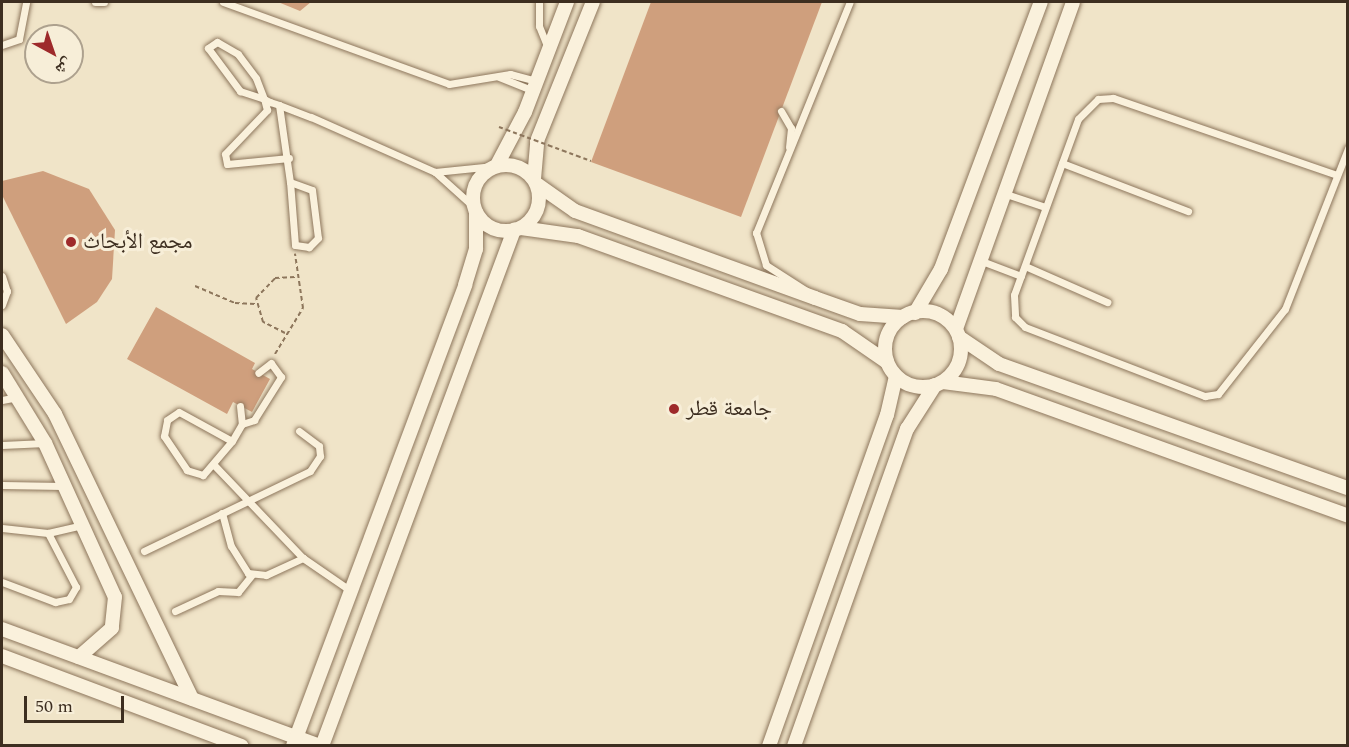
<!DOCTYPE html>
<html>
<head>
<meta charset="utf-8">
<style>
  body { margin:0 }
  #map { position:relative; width:1349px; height:747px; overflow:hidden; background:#f0e4c8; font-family:Spectral,"Noto Naskh Arabic",serif }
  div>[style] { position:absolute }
  .building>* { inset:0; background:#cf9f7d }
  .path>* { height:2px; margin-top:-1px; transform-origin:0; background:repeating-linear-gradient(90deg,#8d765c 0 4.5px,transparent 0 7.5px) }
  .roads { filter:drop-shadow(0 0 2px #8d765c) drop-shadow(0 0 2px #8d765c) }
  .lane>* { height:7px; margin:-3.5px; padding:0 3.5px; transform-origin:3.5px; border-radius:3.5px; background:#faf1dc }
  .street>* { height:14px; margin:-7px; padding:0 7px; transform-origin:7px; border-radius:7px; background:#faf1dc }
  .street>.ring { margin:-7px; padding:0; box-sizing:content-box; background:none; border:14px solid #faf1dc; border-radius:50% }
  .path-bridge>* { height:2px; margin-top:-1px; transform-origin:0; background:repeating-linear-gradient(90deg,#8d765c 0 4.5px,transparent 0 7.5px) }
  .dots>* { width:16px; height:16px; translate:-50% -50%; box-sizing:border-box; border:3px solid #f7eed8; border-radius:50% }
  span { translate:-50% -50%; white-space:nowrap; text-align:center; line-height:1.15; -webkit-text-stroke:6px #f7eed8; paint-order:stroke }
  .poi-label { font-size:22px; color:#3d2e20 }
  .left { translate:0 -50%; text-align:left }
  .frame { position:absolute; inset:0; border:3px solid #3d2e20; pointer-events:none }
  .north { position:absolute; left:24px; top:24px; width:60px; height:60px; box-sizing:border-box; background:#f7eed8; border:2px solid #ada18e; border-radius:50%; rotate:140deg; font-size:16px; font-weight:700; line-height:24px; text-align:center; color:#3d2e20 }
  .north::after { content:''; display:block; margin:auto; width:21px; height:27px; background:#9e2a2b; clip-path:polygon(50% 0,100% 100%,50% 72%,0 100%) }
  .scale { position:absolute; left:24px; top:696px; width:100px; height:27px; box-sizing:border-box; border:3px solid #3d2e20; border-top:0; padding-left:8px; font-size:18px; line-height:21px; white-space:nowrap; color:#3d2e20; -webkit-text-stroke:4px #f7eed8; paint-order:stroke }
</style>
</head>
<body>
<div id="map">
  <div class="building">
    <div style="clip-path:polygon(278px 2px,311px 2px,300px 11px)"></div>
    <div style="clip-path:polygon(651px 2px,822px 2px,741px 217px,591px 162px)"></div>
    <div style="clip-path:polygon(43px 171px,89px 189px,115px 230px,112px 279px,97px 302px,66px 324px,2px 195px,2px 181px)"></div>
    <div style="clip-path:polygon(156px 307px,255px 363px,252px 369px,270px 379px,252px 412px,233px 402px,227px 414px,127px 359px)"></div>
  </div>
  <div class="path">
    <div style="left:195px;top:286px;width:43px;rotate:23deg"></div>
    <div style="left:235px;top:303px;width:20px;rotate:3deg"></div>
    <div style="left:285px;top:333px;width:25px;rotate:-153deg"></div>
    <div style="left:263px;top:322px;width:25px;rotate:-106deg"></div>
    <div style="left:256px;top:298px;width:28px;rotate:-46deg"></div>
    <div style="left:275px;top:278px;width:20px;rotate:-3deg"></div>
    <div style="left:275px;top:354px;width:54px;rotate:-58.7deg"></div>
    <div style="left:303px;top:308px;width:55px;rotate:-98.4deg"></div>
  </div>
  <div class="roads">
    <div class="lane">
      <div style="left:95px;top:2px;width:9px"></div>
      <div style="left:223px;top:2px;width:240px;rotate:19.9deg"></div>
      <div style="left:449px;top:84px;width:62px;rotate:-9.3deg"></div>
      <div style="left:510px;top:74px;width:27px;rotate:15deg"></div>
      <div style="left:539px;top:2px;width:24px;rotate:90deg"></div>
      <div style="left:539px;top:26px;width:24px;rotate:68deg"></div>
      <div style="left:2px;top:45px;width:18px;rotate:-19deg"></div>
      <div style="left:19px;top:39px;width:38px;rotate:-79deg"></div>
      <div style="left:499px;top:77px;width:35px;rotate:22deg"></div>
      <div style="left:279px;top:105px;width:78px;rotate:81.9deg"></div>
      <div style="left:290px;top:182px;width:23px;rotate:20deg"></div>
      <div style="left:312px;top:190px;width:48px;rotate:82.9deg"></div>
      <div style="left:318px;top:238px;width:13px;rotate:135deg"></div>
      <div style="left:309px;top:247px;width:14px;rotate:-172deg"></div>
      <div style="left:295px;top:245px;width:63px;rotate:-94.5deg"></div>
      <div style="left:781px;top:111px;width:20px;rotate:60deg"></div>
      <div style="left:791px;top:128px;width:19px;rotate:96deg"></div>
      <div style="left:289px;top:158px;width:62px;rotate:174.5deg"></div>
      <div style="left:227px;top:164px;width:10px;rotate:-101deg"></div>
      <div style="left:225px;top:154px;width:61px;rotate:-46.3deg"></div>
      <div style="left:267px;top:110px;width:11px;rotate:-105deg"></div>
      <div style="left:264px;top:99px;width:22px;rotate:-111deg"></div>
      <div style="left:256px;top:78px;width:30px;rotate:-127deg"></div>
      <div style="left:238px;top:54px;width:24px;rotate:-150deg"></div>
      <div style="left:217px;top:42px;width:11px;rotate:146deg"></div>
      <div style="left:208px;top:48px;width:54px;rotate:53.3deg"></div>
      <div style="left:240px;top:91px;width:25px;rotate:18deg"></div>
      <div style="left:264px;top:99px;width:7px;rotate:27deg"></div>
      <div style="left:270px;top:102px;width:9px;rotate:18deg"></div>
      <div style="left:279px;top:105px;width:34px;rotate:21deg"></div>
      <div style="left:311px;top:117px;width:136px;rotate:23.9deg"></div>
      <div style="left:435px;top:172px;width:54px;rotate:42deg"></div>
      <div style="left:1062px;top:163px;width:135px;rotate:20.9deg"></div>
      <div style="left:435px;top:172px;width:59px;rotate:-5.8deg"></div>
      <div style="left:1337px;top:175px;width:237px;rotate:-161deg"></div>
      <div style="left:1113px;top:98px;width:15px;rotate:176deg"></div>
      <div style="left:1098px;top:99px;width:28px;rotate:135deg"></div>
      <div style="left:1078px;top:119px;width:187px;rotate:110deg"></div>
      <div style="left:1014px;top:295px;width:22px;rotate:87deg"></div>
      <div style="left:1015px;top:317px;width:14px;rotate:45deg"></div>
      <div style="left:1025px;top:327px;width:193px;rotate:21deg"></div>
      <div style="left:1205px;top:396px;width:13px;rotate:-9deg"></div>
      <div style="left:1218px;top:394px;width:108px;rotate:-51.8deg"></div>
      <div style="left:1285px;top:309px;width:173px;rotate:-68.6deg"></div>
      <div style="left:1003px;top:193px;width:44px;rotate:18.4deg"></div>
      <div style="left:979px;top:260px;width:45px;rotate:20.9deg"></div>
      <div style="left:1025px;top:266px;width:90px;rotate:23.7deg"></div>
      <div style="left:2px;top:276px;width:16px;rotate:72deg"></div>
      <div style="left:7px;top:291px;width:15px;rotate:110deg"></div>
      <div style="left:808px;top:292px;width:50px;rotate:-147.3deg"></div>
      <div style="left:766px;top:265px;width:34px;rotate:-107deg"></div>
      <div style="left:756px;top:233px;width:249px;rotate:-67.9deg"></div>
      <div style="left:2px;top:400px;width:16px;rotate:-11deg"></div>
      <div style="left:240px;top:406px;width:18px;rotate:84deg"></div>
      <div style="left:242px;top:424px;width:13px;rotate:-18deg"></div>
      <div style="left:254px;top:420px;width:51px;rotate:-57.9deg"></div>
      <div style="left:281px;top:377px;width:17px;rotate:-126deg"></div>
      <div style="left:271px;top:363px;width:16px;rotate:142deg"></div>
      <div style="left:179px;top:412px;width:60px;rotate:28.7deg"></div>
      <div style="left:232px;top:441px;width:45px;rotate:130.5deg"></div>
      <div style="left:203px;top:475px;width:17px;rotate:-163deg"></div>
      <div style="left:187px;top:470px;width:41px;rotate:-124.1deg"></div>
      <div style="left:164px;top:436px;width:16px;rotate:-79deg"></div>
      <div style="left:167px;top:420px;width:14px;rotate:-34deg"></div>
      <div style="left:232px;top:441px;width:20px;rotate:-60deg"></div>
      <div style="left:2px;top:445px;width:43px;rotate:-2.7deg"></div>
      <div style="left:215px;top:466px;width:127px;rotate:46.3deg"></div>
      <div style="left:303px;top:558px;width:55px;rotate:34.6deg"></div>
      <div style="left:2px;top:485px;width:61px;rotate:0.9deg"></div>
      <div style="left:222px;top:513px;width:34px;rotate:75deg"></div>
      <div style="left:231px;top:546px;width:32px;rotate:58deg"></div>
      <div style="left:248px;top:573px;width:18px;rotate:6deg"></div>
      <div style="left:266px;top:575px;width:41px;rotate:-24.7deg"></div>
      <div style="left:2px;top:528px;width:46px;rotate:6.2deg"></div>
      <div style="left:48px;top:533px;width:35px;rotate:-13deg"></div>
      <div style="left:144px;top:551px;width:184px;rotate:-25.7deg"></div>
      <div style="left:310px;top:471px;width:18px;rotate:-56deg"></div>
      <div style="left:320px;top:456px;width:10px;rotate:-96deg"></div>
      <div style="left:319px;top:446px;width:25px;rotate:-143deg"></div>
      <div style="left:2px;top:582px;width:57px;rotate:20.7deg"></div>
      <div style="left:55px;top:602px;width:14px;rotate:-12deg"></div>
      <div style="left:69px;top:599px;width:14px;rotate:-60deg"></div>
      <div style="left:76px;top:587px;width:61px;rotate:-117.4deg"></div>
      <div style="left:175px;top:611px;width:47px;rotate:-24.9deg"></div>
      <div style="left:218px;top:591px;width:20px;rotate:3deg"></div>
      <div style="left:238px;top:592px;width:22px;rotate:-51deg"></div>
    </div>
    <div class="street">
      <div class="ring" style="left:473px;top:165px;width:52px;height:52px"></div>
      <div style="left:497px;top:165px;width:60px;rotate:-62.2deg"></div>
      <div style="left:525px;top:112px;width:118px;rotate:-69.1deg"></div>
      <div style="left:534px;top:179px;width:38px;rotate:-85deg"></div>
      <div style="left:537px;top:141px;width:150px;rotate:-68.1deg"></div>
      <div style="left:538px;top:185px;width:45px;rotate:35.1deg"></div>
      <div style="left:575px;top:211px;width:255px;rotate:19.9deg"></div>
      <div style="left:815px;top:298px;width:48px;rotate:19.6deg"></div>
      <div style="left:860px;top:314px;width:43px;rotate:4deg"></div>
      <div style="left:521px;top:228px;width:58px;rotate:8deg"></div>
      <div style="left:578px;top:236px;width:281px;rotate:19.8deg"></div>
      <div style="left:842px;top:331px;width:55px;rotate:34.6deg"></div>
      <div class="ring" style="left:885px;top:311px;width:62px;height:62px"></div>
      <div style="left:915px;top:313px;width:51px;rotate:-59.4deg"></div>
      <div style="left:941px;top:269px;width:285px;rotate:-69.5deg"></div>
      <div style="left:956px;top:329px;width:347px;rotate:-70.3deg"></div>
      <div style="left:2px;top:335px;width:95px;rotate:56.1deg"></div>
      <div style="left:55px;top:414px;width:316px;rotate:64.3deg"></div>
      <div style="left:959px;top:337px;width:48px;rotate:34deg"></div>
      <div style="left:999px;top:364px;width:370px;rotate:19.6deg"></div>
      <div style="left:2px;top:373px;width:82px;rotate:58.4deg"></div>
      <div style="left:45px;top:443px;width:169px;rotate:65.6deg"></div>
      <div style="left:115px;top:597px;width:31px;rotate:96deg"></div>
      <div style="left:112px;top:628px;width:44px;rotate:138.7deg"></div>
      <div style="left:943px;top:382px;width:53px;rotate:7.5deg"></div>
      <div style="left:996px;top:389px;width:374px;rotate:19.8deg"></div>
      <div style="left:2px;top:629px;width:339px;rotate:20.2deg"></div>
      <div style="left:2px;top:656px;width:256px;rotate:20.6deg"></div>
      <div style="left:293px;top:746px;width:492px;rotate:-69.5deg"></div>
      <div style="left:465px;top:285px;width:38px;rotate:-73deg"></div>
      <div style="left:476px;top:249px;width:37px;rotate:-90deg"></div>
      <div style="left:322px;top:746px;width:551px;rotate:-69.59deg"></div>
      <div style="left:769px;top:746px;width:351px;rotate:-70.4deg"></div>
      <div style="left:887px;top:415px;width:40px;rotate:-77deg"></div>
      <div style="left:794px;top:746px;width:337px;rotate:-70.4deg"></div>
      <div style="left:907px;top:429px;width:52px;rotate:-57.5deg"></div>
    </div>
  </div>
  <div class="path-bridge">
    <div style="left:499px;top:127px;width:98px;rotate:20.3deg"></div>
  </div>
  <div class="dots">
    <div style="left:71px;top:242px;background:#9e2a2b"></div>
    <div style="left:674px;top:409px;background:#9e2a2b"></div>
  </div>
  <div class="poi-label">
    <span class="left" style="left:83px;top:242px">مجمع الأبحاث</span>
    <span class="left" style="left:686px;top:409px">جامعة قطر</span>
  </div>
  <div class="frame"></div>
  <div class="north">ش</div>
  <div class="scale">50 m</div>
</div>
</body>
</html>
